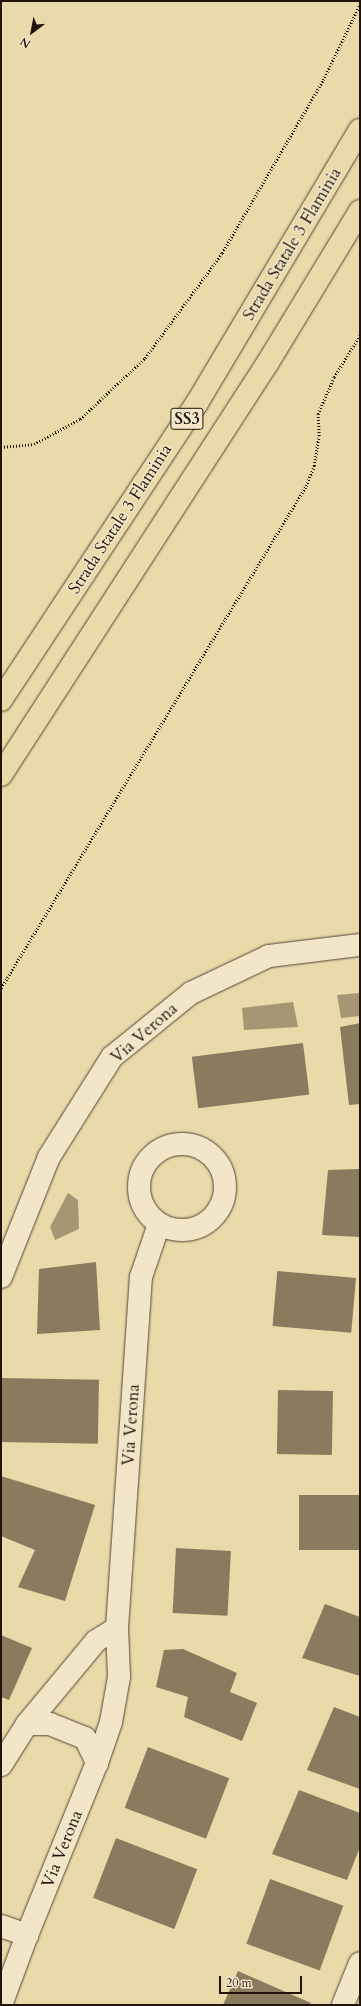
<!DOCTYPE html>
<html>
<head>
<meta charset="utf-8">
<style>
  body { margin:0 }
  #map { position:relative; width:361px; height:2006px; overflow:hidden; background:#e9daaa; font-family:Cardo,serif }
  div>[style] { position:absolute }
  .water>* { inset:0; background:#a59774 }
  .building>* { inset:0; background:#897b5e; transform-origin:0 0 }
  .path>* { height:2.5px; margin-top:-1.25px; transform-origin:0; background:repeating-linear-gradient(90deg,#20140c 0 1px,transparent 0 3px) }
  .roads { filter:drop-shadow(0 0 1px #524634) drop-shadow(0 0 1px #524634) }
  .minor>* { height:22px; margin:-11px; padding:0 11px; transform-origin:11px; border-radius:11px; background:#f1e7c8 }
  .minor>.ring { margin:-11px; padding:0; box-sizing:content-box; background:none; border:22px solid #f1e7c8; border-radius:50% }
  .highway>* { height:22px; margin:-11px; padding:0 11px; transform-origin:11px; border-radius:11px; background:#e9daaa }
  span { translate:-50% -50%; white-space:nowrap; text-align:center; line-height:1.15; -webkit-text-stroke:3px #f1e7c8; paint-order:stroke }
  .shield-label span { padding:1px 3px; background:#f1e7c8; border:1px solid; border-radius:3px; -webkit-text-stroke-width:0 }
  .shield-label { font-size:16px; color:#20140c; font-weight:700 }
  .street-label { font-size:17px; color:#20140c }
  .frame { position:absolute; inset:0; border:2px solid #20140c; pointer-events:none }
  .north { position:absolute; left:12px; top:12px; width:40px; height:40px; -webkit-text-stroke:3px #f1e7c8; paint-order:stroke; rotate:212deg; font-size:11px; font-weight:700; line-height:16px; text-align:center; color:#20140c }
  .north::after { content:''; display:block; margin:auto; width:14px; height:18px; background:#20140c; clip-path:polygon(50% 0,100% 100%,50% 72%,0 100%) }
  .scale { position:absolute; left:219px; top:1976px; width:83px; height:18px; box-sizing:border-box; border:2px solid #20140c; border-top:0; padding-left:5px; font-size:12px; line-height:14px; white-space:nowrap; color:#20140c; -webkit-text-stroke:3px #f1e7c8; paint-order:stroke }
</style>
</head>
<body>
<div id="map">
  <div class="water">
    <div style="clip-path:polygon(360px 993px,360px 1016px,341px 1018px,337px 995px)"></div>
    <div style="clip-path:polygon(293px 1002px,298px 1027px,244px 1030px,242px 1008px)"></div>
    <div style="clip-path:polygon(68px 1193px,78px 1200px,79px 1229px,55px 1240px,50px 1227px)"></div>
  </div>
  <div class="building">
    <div style="clip-path:polygon(360px 1023px,360px 1104px,349px 1105px,340px 1027px)"></div>
    <div style="left:303px;top:1043px;width:52px;height:112px;rotate:83deg"></div>
    <div style="clip-path:polygon(360px 1169px,360px 1237px,322px 1235px,328px 1170px)"></div>
    <div style="clip-path:polygon(96px 1262px,100px 1330px,37px 1334px,39px 1269px)"></div>
    <div style="left:356px;top:1278px;width:55px;height:79px;rotate:95deg"></div>
    <div style="left:1px;top:1378px;width:98px;height:64px;rotate:1deg"></div>
    <div style="left:278px;top:1390px;width:55px;height:64px;rotate:1deg"></div>
    <div style="clip-path:polygon(1px 1476px,95px 1505px,65px 1601px,18px 1587px,35px 1550px,1px 1536px)"></div>
    <div style="left:299px;top:1495px;width:61px;height:55px"></div>
    <div style="left:176px;top:1548px;width:55px;height:65px;rotate:3deg"></div>
    <div style="clip-path:polygon(325px 1604px,360px 1617px,360px 1676px,302px 1658px)"></div>
    <div style="clip-path:polygon(1px 1635px,32px 1648px,9px 1700px,1px 1697px)"></div>
    <div style="clip-path:polygon(183px 1649px,237px 1673px,230px 1692px,257px 1703px,242px 1741px,184px 1717px,188px 1697px,156px 1687px,164px 1650px)"></div>
    <div style="clip-path:polygon(334px 1707px,360px 1717px,360px 1789px,307px 1770px)"></div>
    <div style="left:148px;top:1747px;width:87px;height:65px;rotate:21deg"></div>
    <div style="clip-path:polygon(299px 1790px,360px 1813px,360px 1847px,347px 1880px,272px 1854px)"></div>
    <div style="left:116px;top:1838px;width:87px;height:64px;rotate:21deg"></div>
    <div style="left:270px;top:1879px;width:78px;height:69px;rotate:20deg"></div>
    <div style="clip-path:polygon(238px 1971px,311px 2003px,310px 2005px,223px 2005px)"></div>
  </div>
  <div class="path">
    <div style="left:1px;top:447px;width:33px;rotate:-5deg"></div>
    <div style="left:34px;top:444px;width:52px;rotate:-28.5deg"></div>
    <div style="left:80px;top:419px;width:89px;rotate:-43.2deg"></div>
    <div style="left:145px;top:358px;width:130px;rotate:-53.7deg"></div>
    <div style="left:222px;top:253px;width:200px;rotate:-59.7deg"></div>
    <div style="left:323px;top:80px;width:85px;rotate:-64deg"></div>
    <div style="left:1px;top:988px;width:587px;rotate:-58.72deg"></div>
    <div style="left:306px;top:486px;width:22px;rotate:-68deg"></div>
    <div style="left:314px;top:466px;width:30px;rotate:-81deg"></div>
    <div style="left:319px;top:436px;width:22px;rotate:-93deg"></div>
    <div style="left:318px;top:414px;width:40px;rotate:-66.6deg"></div>
    <div style="left:334px;top:377px;width:49px;rotate:-58.2deg"></div>
  </div>
  <div class="roads">
    <div class="minor">
      <div class="ring" style="left:139px;top:1144px;width:64px;height:64px"></div>
      <div style="left:1px;top:1277px;width:129px;rotate:-68.2deg"></div>
      <div style="left:49px;top:1157px;width:118px;rotate:-57.8deg"></div>
      <div style="left:112px;top:1057px;width:102px;rotate:-39deg"></div>
      <div style="left:191px;top:993px;width:86px;rotate:-25.4deg"></div>
      <div style="left:269px;top:956px;width:92px;rotate:-6.9deg"></div>
      <div style="left:27px;top:1724px;width:23px"></div>
      <div style="left:50px;top:1724px;width:38px;rotate:22deg"></div>
      <div style="left:85px;top:1738px;width:28px;rotate:64deg"></div>
      <div style="left:1px;top:1765px;width:49px;rotate:-57.6deg"></div>
      <div style="left:27px;top:1724px;width:108px;rotate:-50.3deg"></div>
      <div style="left:96px;top:1641px;width:25px;rotate:-32deg"></div>
      <div style="left:1px;top:1926px;width:28px;rotate:19deg"></div>
      <div style="left:27px;top:1935px;width:75px;rotate:110.4deg"></div>
      <div style="left:27px;top:1935px;width:186px;rotate:-67.9deg"></div>
      <div style="left:97px;top:1763px;width:43px;rotate:-71.1deg"></div>
      <div style="left:111px;top:1722px;width:46px;rotate:-79.9deg"></div>
      <div style="left:119px;top:1677px;width:49px;rotate:-92.3deg"></div>
      <div style="left:117px;top:1628px;width:352px;rotate:-86.1deg"></div>
      <div style="left:141px;top:1277px;width:56px;rotate:-71.2deg"></div>
      <div style="left:343px;top:2005px;width:45px;rotate:-68deg"></div>
    </div>
    <div class="highway">
      <div style="left:1px;top:700px;width:356px;rotate:-56.6deg"></div>
      <div style="left:197px;top:403px;width:318px;rotate:-59.2deg"></div>
      <div style="left:1px;top:775px;width:490px;rotate:-57.1deg"></div>
      <div style="left:267px;top:364px;width:179px;rotate:-58.7deg"></div>
    </div>
  </div>
  <div class="shield-label">
    <span style="left:187px;top:419px">SS3</span>
  </div>
  <div class="street-label">
    <span style="left:292px;top:244px;rotate:-59deg">Strada Statale 3 Flaminia</span>
    <span style="left:120px;top:519px;rotate:-57deg">Strada Statale 3 Flaminia</span>
    <span style="left:144px;top:1033px;rotate:-41deg">Via Verona</span>
    <span style="left:131px;top:1425px;rotate:-86deg">Via Verona</span>
    <span style="left:62px;top:1849px;rotate:-68deg">Via Verona</span>
  </div>
  <div class="frame"></div>
  <div class="north">N</div>
  <div class="scale">20 m</div>
</div>
</body>
</html>
